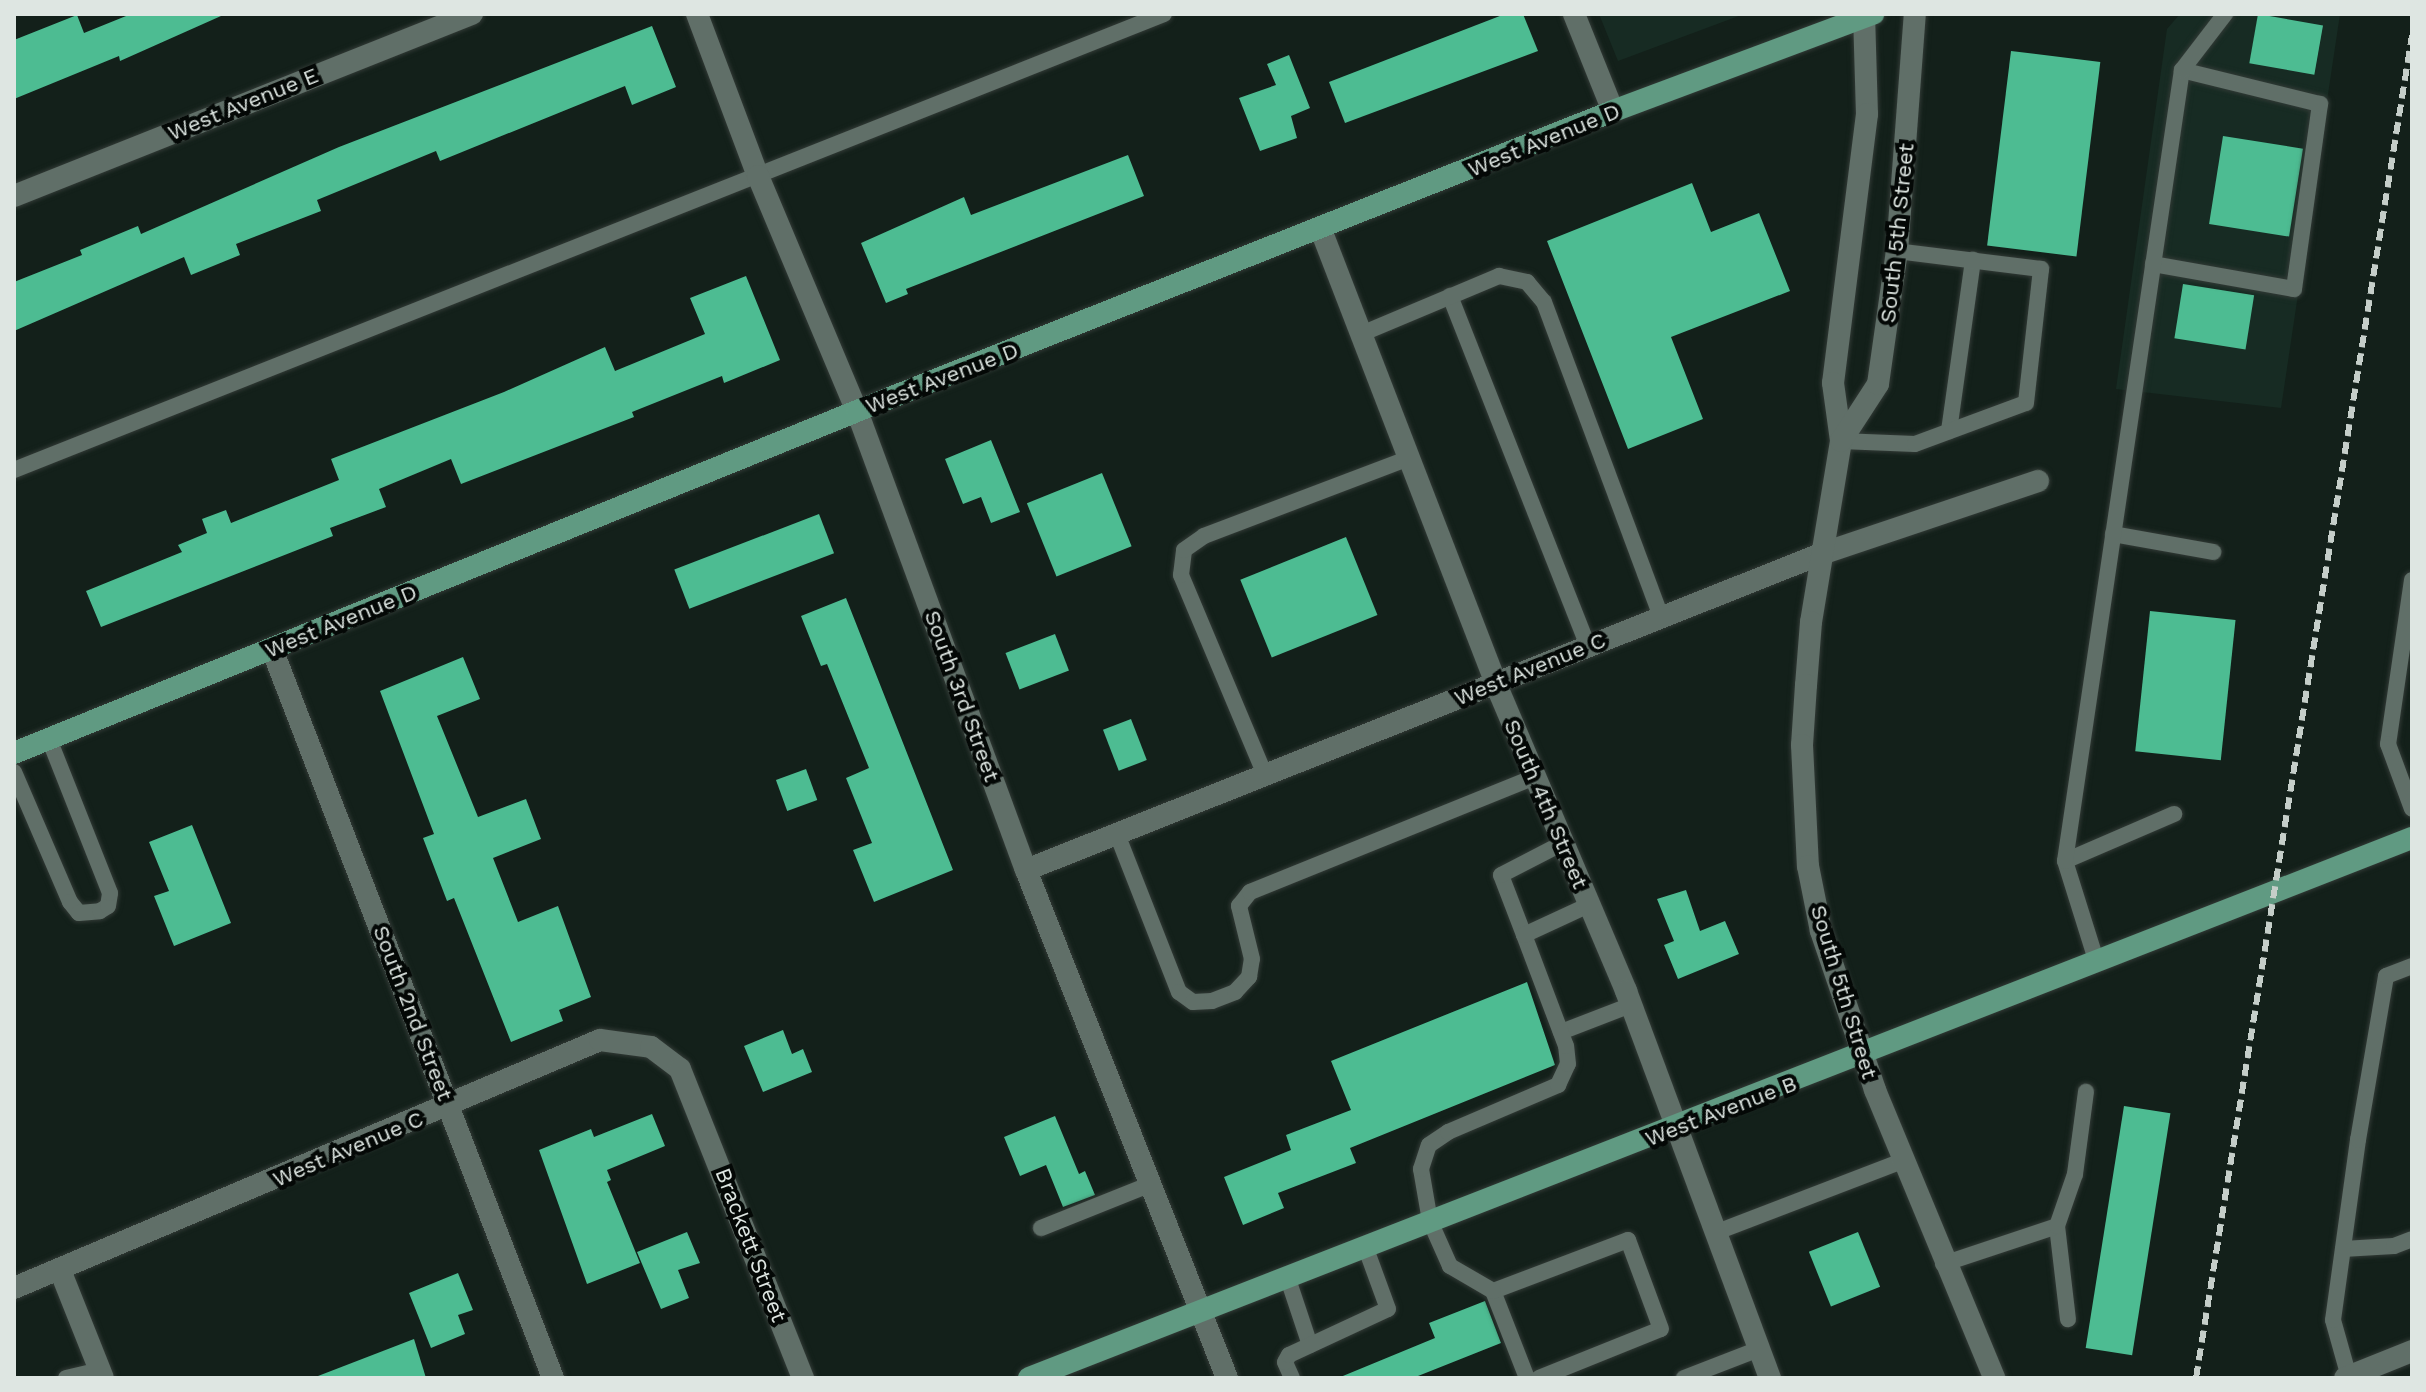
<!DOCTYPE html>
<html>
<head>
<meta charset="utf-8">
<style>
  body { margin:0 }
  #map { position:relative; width:2426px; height:1392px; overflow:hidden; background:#13201a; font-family:"Work Sans",sans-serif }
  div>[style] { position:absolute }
  .built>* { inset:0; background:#172b23 }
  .building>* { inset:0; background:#4dbc92; transform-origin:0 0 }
  .roads { filter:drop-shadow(0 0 2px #323a36) drop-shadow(0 0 2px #323a36) }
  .service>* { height:16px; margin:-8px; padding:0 8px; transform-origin:8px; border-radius:8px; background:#606f68 }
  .minor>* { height:22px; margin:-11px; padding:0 11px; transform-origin:11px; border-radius:11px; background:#606f68 }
  .tertiary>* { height:22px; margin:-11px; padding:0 11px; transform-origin:11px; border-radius:11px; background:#606f68 }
  .primary>* { height:22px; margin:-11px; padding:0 11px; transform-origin:11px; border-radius:11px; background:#609a82 }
  .rail>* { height:6px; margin-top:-3px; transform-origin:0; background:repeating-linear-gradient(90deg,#c5cec9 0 12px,transparent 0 18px) }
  span { translate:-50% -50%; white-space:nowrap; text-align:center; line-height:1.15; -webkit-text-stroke:8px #040806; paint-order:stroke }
  .street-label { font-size:22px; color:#dee6e2 }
  .frame { position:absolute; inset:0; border:16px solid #dee6e2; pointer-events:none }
</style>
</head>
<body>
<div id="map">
  <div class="built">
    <div style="clip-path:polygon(1599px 14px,1744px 14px,1618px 61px)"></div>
    <div style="clip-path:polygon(2180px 14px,2340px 14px,2281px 408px,2116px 389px,2167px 29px)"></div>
  </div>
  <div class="building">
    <div style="clip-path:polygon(131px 14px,221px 16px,120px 61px,119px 56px,14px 99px,14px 40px,77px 15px,84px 33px)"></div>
    <div style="clip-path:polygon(1505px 14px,1523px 14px,1538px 51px,1345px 123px,1329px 82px)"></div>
    <div style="left:2258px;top:14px;width:66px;height:50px;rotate:10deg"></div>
    <div style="clip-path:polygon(652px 26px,676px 87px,632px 105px,625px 86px,440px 161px,436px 151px,317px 200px,321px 211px,236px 244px,240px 255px,191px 275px,184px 257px,14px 331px,14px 282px,82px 255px,80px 250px,138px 226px,141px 234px,339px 147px)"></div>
    <div style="left:2011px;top:51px;width:90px;height:196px;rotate:7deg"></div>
    <div style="clip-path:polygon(1289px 55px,1310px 108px,1291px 116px,1297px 138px,1260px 151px,1239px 98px,1276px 85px,1267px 64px)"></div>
    <div style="left:2223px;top:136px;width:81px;height:89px;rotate:9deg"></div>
    <div style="clip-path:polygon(1128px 155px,1144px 196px,906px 289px,908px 294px,886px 303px,861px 243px,964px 197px,971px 215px)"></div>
    <div style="clip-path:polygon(1692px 183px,1711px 232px,1759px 213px,1790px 291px,1671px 337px,1703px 419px,1628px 449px,1547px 241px)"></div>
    <div style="clip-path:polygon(746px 276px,780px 360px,724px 383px,722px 376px,632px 412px,634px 417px,461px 484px,451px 459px,379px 489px,386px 507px,330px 528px,333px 536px,101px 627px,86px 591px,182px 552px,178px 545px,207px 533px,202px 519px,226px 510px,231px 523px,339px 480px,331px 459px,504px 392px,605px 347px,615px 371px,705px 334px,690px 298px)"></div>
    <div style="left:2183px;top:284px;width:72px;height:55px;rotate:9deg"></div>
    <div style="clip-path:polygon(991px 440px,1020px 512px,991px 523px,981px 497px,963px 504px,945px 459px)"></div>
    <div style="left:1102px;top:473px;width:79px;height:81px;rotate:68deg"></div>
    <div style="left:819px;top:514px;width:42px;height:155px;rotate:69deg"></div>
    <div style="left:1346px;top:537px;width:84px;height:114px;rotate:68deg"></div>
    <div style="clip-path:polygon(846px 598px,953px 870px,874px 902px,853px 850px,872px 843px,846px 778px,869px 768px,827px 664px,821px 666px,801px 616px)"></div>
    <div style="left:2150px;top:611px;width:86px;height:141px;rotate:6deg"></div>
    <div style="left:1055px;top:634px;width:39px;height:53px;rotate:69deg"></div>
    <div style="clip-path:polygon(463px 657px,480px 699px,437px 716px,478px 817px,526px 799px,541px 839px,493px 858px,518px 922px,558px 906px,591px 997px,559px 1010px,563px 1021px,511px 1042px,454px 898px,447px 901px,423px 838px,434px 834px,380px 691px)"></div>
    <div style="left:1131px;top:719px;width:44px;height:30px;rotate:69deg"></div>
    <div style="left:806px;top:769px;width:33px;height:32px;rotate:70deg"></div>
    <div style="clip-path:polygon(192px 825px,231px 923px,174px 946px,154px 896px,169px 891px,149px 842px)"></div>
    <div style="clip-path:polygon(1686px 890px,1700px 931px,1725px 921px,1739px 954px,1678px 979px,1664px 945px,1674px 941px,1657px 899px)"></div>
    <div style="clip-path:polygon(1527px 982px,1555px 1065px,1350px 1148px,1356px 1163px,1278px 1193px,1284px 1208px,1243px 1225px,1224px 1177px,1291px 1150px,1286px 1135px,1351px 1110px,1331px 1061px)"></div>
    <div style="clip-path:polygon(783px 1030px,792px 1054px,803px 1049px,812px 1072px,763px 1092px,744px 1046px)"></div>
    <div style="left:2124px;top:1106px;width:47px;height:245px;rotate:9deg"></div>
    <div style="clip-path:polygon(652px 1114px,665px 1146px,607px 1170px,611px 1180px,607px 1182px,640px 1263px,587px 1284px,539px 1150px,591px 1129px,594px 1137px)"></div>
    <div style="clip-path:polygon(1055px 1116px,1079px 1174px,1085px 1171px,1095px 1195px,1063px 1207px,1046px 1165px,1020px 1176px,1004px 1137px)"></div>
    <div style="clip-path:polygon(687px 1232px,700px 1263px,678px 1270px,689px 1298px,661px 1309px,637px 1252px)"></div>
    <div style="left:1858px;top:1232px;width:59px;height:53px;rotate:68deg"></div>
    <div style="clip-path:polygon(458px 1273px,473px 1310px,458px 1315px,465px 1334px,431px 1348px,409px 1293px)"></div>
    <div style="clip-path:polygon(1485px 1301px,1501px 1343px,1413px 1378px,1338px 1378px,1435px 1338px,1429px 1323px)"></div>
    <div style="clip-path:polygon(414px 1339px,426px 1378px,319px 1378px,318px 1376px)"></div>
  </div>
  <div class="roads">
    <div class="service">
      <div style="left:2153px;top:264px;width:143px;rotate:10.1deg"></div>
      <div style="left:2294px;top:289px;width:187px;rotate:-82deg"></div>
      <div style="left:2320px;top:104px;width:142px;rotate:-166.2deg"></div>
      <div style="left:1450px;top:296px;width:376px;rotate:68.5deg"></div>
      <div style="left:1361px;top:334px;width:150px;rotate:-22.8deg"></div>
      <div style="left:1499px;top:276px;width:29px;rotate:12deg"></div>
      <div style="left:1527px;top:282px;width:26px;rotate:50deg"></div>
      <div style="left:1544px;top:302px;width:336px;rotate:69.6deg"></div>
      <div style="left:1949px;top:431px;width:173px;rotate:-82deg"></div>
      <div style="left:1841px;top:441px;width:74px;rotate:2.3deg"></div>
      <div style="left:1915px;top:444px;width:118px;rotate:-20.3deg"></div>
      <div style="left:2026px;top:403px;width:135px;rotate:-83.6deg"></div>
      <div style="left:2041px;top:269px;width:145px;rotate:-172.9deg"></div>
      <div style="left:14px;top:470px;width:1237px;rotate:-21.63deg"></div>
      <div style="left:2113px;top:534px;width:102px;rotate:10.2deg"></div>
      <div style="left:2412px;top:580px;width:166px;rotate:98.3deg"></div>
      <div style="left:2388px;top:744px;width:69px;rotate:69.7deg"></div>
      <div style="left:14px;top:772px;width:142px;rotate:66.7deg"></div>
      <div style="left:70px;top:902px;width:14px;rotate:51deg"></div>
      <div style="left:79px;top:913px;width:21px;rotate:-5deg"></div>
      <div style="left:100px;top:911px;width:9px;rotate:-32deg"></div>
      <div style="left:108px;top:906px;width:13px;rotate:-81deg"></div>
      <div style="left:110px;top:893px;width:166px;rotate:-111.6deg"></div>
      <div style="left:1265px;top:775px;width:217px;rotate:-112.8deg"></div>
      <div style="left:1181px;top:575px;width:25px;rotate:-83deg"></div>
      <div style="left:1184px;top:550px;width:24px;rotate:-35deg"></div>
      <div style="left:1204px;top:536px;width:219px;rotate:-20.8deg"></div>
      <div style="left:1117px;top:834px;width:170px;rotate:68.6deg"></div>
      <div style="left:1179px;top:992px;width:17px;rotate:36deg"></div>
      <div style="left:1193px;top:1002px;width:19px;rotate:-3deg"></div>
      <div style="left:1212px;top:1001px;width:25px;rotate:-21deg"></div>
      <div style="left:1235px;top:992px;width:21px;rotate:-47deg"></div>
      <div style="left:1249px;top:977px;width:18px;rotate:-81deg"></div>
      <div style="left:1252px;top:959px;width:55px;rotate:-103.8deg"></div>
      <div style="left:1239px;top:906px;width:18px;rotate:-52deg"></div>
      <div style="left:1250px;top:892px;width:307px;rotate:-22deg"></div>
      <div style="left:2065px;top:861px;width:119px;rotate:-23.3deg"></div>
      <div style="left:1524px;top:935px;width:64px;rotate:-111deg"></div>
      <div style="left:1501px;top:875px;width:70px;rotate:-27.3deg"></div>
      <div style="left:2097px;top:963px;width:107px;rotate:-107.4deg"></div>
      <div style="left:2065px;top:861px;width:800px;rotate:-81.59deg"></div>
      <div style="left:2182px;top:70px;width:71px;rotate:-52.5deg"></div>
      <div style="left:1561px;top:1032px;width:75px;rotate:-21.1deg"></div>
      <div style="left:2057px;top:1226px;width:94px;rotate:83.3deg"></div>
      <div style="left:1041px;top:1228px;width:118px;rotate:-21.8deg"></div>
      <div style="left:1717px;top:1232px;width:198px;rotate:-21deg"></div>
      <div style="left:2343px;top:1249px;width:51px;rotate:-3.4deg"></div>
      <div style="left:2394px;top:1246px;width:19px;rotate:-21deg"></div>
      <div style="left:1943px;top:1264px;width:120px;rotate:-18.4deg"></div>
      <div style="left:2057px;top:1226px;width:55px;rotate:-70.9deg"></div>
      <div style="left:2075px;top:1174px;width:83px;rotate:-82.4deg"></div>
      <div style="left:1287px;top:1276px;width:73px;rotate:71.6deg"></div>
      <div style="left:1493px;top:1291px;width:93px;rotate:68.7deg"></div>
      <div style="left:2349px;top:1377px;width:59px;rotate:-105.7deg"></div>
      <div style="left:2333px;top:1320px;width:182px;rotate:-82.1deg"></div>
      <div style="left:2358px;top:1140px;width:166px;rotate:-80.3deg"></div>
      <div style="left:2386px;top:976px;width:28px;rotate:-21deg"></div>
      <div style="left:66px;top:1378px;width:35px;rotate:-13deg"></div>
      <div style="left:1292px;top:1378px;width:17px;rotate:-114deg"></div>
      <div style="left:1285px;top:1362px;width:8px;rotate:-60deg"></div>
      <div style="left:1289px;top:1355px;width:109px;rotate:-24.9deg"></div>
      <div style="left:1388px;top:1309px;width:67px;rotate:-110.1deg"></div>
      <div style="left:1539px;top:1378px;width:131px;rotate:-21.9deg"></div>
      <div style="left:1661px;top:1329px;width:95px;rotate:-110.3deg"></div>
      <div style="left:1628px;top:1240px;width:144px;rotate:159.3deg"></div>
      <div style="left:1493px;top:1291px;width:50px;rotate:-149.8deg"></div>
      <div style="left:1450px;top:1266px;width:49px;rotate:-114deg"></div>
      <div style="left:1430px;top:1221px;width:53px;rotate:-99.8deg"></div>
      <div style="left:1421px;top:1169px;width:25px;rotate:-72deg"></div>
      <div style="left:1429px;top:1145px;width:23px;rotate:-34deg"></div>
      <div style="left:1448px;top:1132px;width:120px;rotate:-23.1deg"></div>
      <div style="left:1558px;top:1085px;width:23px;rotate:-65deg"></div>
      <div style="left:1568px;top:1064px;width:18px;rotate:-96deg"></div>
      <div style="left:1566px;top:1046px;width:119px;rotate:-110.7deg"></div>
      <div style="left:1524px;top:935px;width:72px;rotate:-24.8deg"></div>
      <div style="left:1684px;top:1378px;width:80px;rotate:-21.1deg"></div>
    </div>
    <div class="minor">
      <div style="left:697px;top:14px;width:173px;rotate:69.4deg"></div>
      <div style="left:758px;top:176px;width:255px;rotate:67.2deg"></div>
      <div style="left:857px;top:411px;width:489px;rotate:69.8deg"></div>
      <div style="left:1026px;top:870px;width:546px;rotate:68.41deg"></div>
      <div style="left:1574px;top:14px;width:105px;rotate:68.1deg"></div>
      <div style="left:14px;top:196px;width:493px;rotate:-21.7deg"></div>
      <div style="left:1321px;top:230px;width:484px;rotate:68.9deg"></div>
      <div style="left:1495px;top:682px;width:336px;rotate:67deg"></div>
      <div style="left:1626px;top:991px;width:413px;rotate:69.6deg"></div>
      <div style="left:272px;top:649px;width:781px;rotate:68.92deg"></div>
      <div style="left:1026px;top:870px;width:856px;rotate:-21.68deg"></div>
      <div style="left:1821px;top:554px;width:229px;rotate:-18.6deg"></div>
      <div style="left:60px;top:1270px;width:116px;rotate:68.3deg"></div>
      <div style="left:14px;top:1288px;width:636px;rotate:-22.94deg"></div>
      <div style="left:600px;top:1040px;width:51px;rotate:7.8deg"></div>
      <div style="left:651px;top:1047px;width:36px;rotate:37deg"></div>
      <div style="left:680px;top:1069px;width:333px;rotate:68.3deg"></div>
    </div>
    <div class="tertiary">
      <div style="left:1864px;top:14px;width:100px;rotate:88.3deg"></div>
      <div style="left:1867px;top:114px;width:271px;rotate:97.2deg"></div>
      <div style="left:1833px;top:383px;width:59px;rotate:82.1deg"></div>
      <div style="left:1841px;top:441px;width:183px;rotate:99.4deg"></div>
      <div style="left:1811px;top:622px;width:63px;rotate:94.5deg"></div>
      <div style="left:1806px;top:685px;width:60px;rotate:93.8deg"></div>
      <div style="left:1802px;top:745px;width:121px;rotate:87.2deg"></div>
      <div style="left:1808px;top:866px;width:66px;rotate:78.7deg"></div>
      <div style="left:1821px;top:931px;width:168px;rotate:71.2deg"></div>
      <div style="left:1875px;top:1090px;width:312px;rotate:67.5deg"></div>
      <div style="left:1841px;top:441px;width:68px;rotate:-57deg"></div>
      <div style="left:1878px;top:384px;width:134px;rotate:-81.9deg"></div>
      <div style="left:1897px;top:251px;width:238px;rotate:-85.7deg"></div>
      <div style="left:2345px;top:1378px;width:72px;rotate:-21.9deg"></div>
    </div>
    <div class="primary">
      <div style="left:14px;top:753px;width:910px;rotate:-22.08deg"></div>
      <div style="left:857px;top:411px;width:813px;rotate:-21.64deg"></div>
      <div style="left:1613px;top:111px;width:278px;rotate:-20.5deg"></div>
      <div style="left:1029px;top:1378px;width:1485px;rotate:-21.33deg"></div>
    </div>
  </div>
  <div class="rail">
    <div style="left:2196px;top:1378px;width:1360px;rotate:-80.86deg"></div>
  </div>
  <div class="street-label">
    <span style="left:243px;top:104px;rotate:-22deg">West Avenue E</span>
    <span style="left:1544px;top:140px;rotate:-22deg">West Avenue D</span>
    <span style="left:1897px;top:233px;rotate:-84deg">South 5th Street</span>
    <span style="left:942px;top:378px;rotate:-21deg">West Avenue D</span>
    <span style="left:341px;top:621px;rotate:-22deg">West Avenue D</span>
    <span style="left:1530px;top:669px;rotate:-22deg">West Avenue C</span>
    <span style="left:962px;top:696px;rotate:70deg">South 3rd Street</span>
    <span style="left:1546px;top:804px;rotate:67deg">South 4th Street</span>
    <span style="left:1844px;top:992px;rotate:73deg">South 5th Street</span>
    <span style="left:413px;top:1013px;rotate:69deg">South 2nd Street</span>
    <span style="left:1721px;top:1111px;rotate:-21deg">West Avenue B</span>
    <span style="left:348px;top:1149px;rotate:-23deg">West Avenue C</span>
    <span style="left:751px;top:1245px;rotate:69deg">Brackett Street</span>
  </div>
  <div class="frame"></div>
</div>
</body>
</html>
